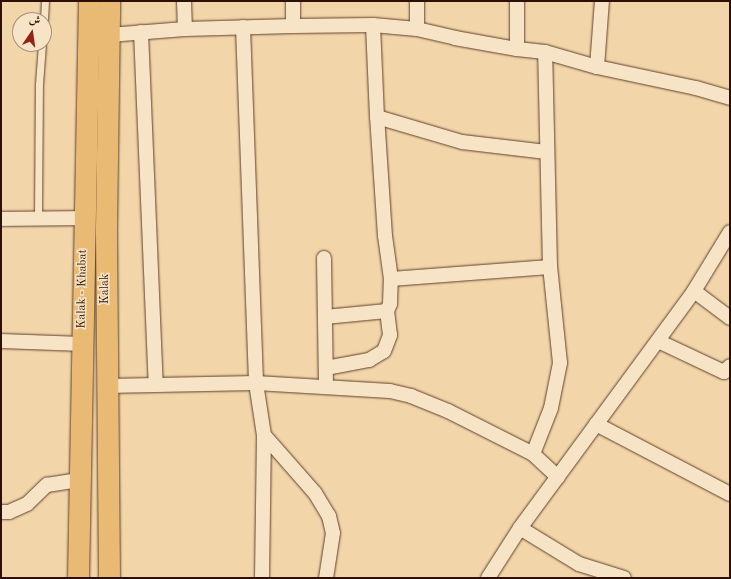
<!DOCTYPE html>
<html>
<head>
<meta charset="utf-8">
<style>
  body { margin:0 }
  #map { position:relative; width:731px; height:579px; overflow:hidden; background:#f2d5a8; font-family:"Old Standard TT",Amiri,serif }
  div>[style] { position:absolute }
  .roads { filter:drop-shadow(0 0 1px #5f412c) drop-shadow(0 0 1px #5f412c) }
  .lane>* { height:7px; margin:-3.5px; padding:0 3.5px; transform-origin:3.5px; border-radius:3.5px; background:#f7e4c6 }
  .street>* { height:14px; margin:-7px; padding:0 7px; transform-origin:7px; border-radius:7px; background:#f7e4c6 }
  .primary>* { height:21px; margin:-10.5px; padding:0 10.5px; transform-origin:10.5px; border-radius:10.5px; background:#e9ba74 }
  span { translate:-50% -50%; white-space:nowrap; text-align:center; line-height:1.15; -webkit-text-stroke:3px #f7e4c6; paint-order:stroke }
  .street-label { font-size:12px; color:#2e1002 }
  .frame { position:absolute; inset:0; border:2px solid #2e1002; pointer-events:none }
  .north { position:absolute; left:12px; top:12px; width:40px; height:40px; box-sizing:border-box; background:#f7e4c6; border:1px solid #a78f78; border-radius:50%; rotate:13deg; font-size:11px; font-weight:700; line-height:16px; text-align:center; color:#2e1002 }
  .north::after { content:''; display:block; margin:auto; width:14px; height:18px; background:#8f2418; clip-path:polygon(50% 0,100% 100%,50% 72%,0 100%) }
</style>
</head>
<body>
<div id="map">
  <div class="roads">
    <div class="lane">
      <div style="left:44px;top:20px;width:19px;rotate:-87deg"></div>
      <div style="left:38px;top:219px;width:135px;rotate:-89.6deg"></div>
      <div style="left:39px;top:84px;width:40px;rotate:-85.7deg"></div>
    </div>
    <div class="street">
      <div style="left:184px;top:1px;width:28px;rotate:88deg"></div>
      <div style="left:293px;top:1px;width:25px;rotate:90deg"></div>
      <div style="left:417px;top:1px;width:28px;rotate:90deg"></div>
      <div style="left:243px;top:27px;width:356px;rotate:87.9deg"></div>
      <div style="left:256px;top:383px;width:53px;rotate:81.3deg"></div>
      <div style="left:264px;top:435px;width:143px;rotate:90.8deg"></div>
      <div style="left:141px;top:32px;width:353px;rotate:87.6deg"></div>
      <div style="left:109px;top:35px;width:76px;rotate:-4.5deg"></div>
      <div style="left:185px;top:29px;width:108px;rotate:-1.6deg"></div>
      <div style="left:293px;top:26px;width:80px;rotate:-0.7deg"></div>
      <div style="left:373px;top:25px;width:44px;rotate:5.2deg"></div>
      <div style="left:417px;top:29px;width:39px;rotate:13deg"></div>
      <div style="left:455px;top:38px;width:63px;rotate:10.1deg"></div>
      <div style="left:517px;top:49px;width:28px;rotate:6deg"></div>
      <div style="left:545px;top:52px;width:54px;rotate:16.1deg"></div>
      <div style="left:597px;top:67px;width:101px;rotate:12deg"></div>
      <div style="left:696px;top:88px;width:35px;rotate:16deg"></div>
      <div style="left:517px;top:49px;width:48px;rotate:-90deg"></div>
      <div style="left:597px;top:67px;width:66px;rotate:-85.7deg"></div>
      <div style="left:377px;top:117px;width:89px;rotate:16.4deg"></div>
      <div style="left:462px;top:142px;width:85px;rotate:6.8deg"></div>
      <div style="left:1px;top:219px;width:84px;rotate:-0.7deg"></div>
      <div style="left:324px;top:258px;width:129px;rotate:89.1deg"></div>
      <div style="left:391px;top:279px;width:159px;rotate:-4.3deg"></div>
      <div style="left:694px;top:291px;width:45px;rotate:36.9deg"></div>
      <div style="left:325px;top:317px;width:62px;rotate:-5.5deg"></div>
      <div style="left:387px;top:311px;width:8px;rotate:-67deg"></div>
      <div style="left:390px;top:304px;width:25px;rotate:-88deg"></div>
      <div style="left:391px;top:279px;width:43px;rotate:-97.9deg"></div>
      <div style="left:385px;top:236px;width:119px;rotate:-93.8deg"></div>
      <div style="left:377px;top:117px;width:92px;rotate:-92.5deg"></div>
      <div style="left:1px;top:341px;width:81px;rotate:2.1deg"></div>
      <div style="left:658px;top:341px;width:73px;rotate:25.2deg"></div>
      <div style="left:724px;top:372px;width:8px;rotate:-45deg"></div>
      <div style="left:326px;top:368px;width:44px;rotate:-10.5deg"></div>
      <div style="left:369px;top:360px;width:17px;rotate:-31deg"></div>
      <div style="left:384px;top:351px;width:17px;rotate:-69deg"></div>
      <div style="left:390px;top:335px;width:24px;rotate:-97deg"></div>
      <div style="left:106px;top:386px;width:150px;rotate:-1.1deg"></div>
      <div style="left:256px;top:383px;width:134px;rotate:3.4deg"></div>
      <div style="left:390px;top:391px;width:22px;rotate:13deg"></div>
      <div style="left:411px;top:396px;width:40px;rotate:22deg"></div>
      <div style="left:448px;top:411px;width:95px;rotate:26.8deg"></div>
      <div style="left:533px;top:454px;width:34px;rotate:43deg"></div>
      <div style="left:596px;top:424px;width:151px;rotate:27.6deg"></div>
      <div style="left:264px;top:435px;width:77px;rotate:48.7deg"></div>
      <div style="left:315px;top:493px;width:27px;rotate:59deg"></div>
      <div style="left:329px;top:516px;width:17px;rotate:77deg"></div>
      <div style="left:333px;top:533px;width:46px;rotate:98.8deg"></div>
      <div style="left:533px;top:454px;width:49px;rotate:-68.6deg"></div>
      <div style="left:551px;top:408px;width:46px;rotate:-78.7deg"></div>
      <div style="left:560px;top:363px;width:97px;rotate:-95.9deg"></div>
      <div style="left:550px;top:267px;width:215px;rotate:-91.3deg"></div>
      <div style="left:1px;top:512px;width:8px"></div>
      <div style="left:9px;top:512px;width:20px;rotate:-24deg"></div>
      <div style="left:27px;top:504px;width:28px;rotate:-44deg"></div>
      <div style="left:47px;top:485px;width:32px;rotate:-9deg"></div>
      <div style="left:520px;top:528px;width:69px;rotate:31.4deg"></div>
      <div style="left:579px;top:564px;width:47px;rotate:17.3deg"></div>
      <div style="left:488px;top:578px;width:59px;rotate:-57.4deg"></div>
      <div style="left:520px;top:528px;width:294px;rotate:-53.7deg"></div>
      <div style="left:694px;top:291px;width:69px;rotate:-58.6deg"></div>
    </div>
    <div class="primary">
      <div style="left:78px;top:578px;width:577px;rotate:-88.91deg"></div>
      <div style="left:109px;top:578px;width:350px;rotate:-90.5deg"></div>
      <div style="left:106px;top:228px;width:227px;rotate:-89.2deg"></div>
    </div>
  </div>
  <div class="street-label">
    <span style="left:83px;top:289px;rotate:-89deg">Kalak - Khabat</span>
    <span style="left:106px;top:289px;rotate:-90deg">Kalak</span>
  </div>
  <div class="frame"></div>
  <div class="north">ش</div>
</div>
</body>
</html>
